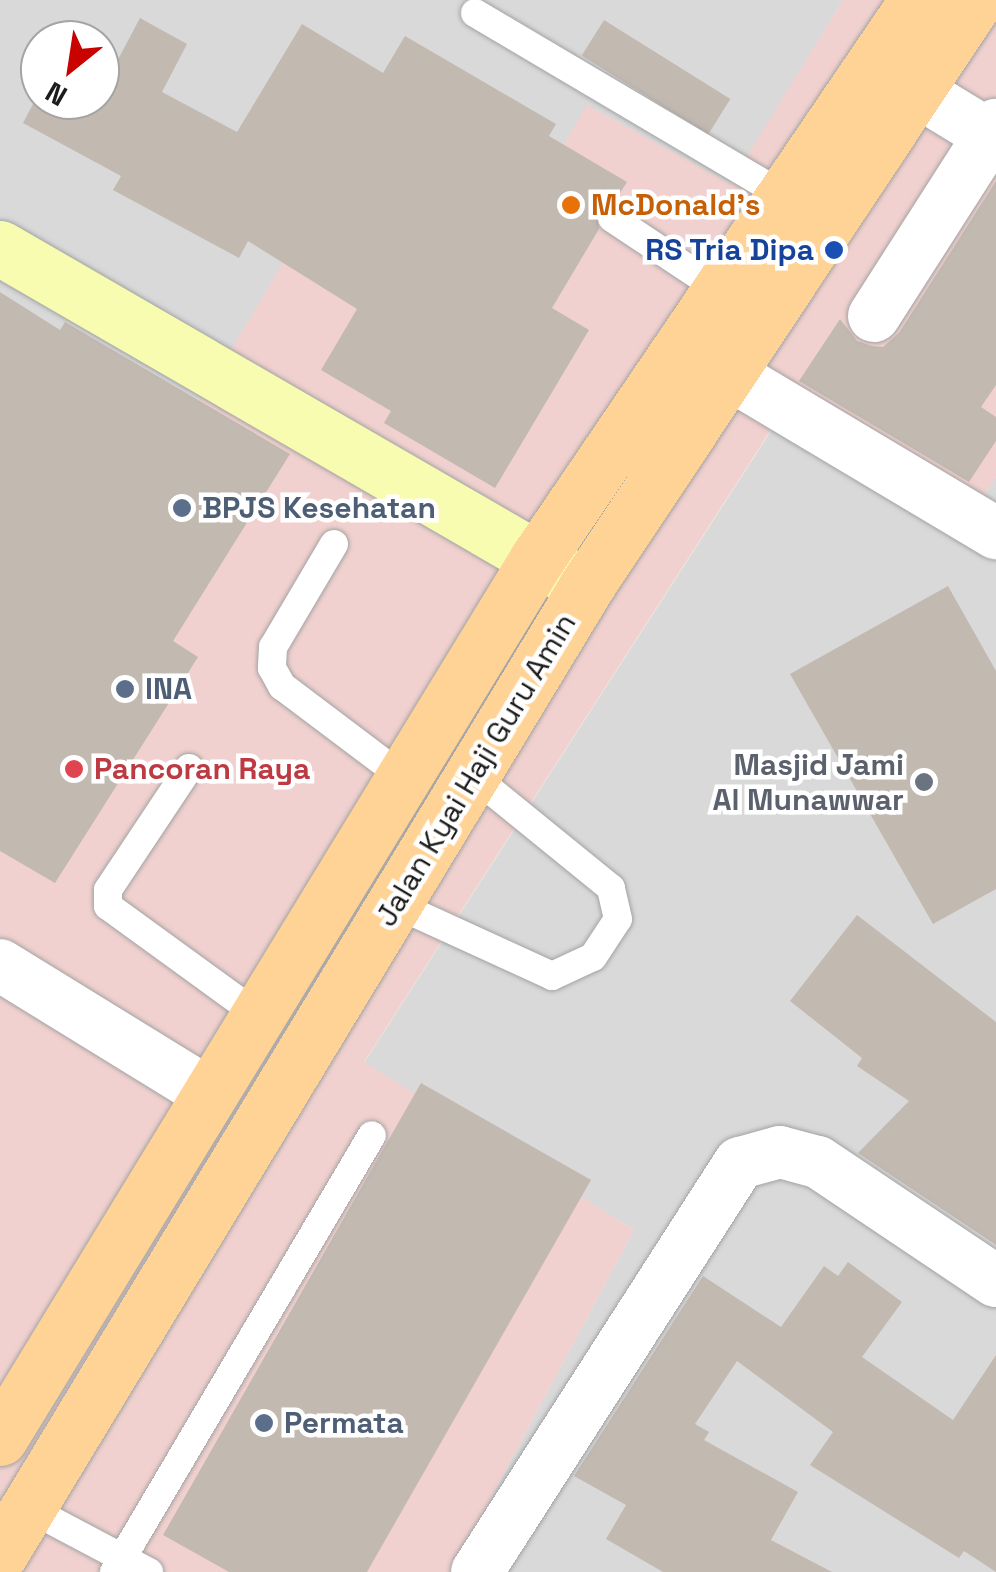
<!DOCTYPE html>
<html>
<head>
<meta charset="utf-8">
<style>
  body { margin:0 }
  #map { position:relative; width:996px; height:1572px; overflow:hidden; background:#eeeae1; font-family:"Space Grotesk",sans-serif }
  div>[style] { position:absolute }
  .residential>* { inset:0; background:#dad9d9 }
  .commercial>* { inset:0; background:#f1d1cf }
  .building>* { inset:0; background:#c2b9b1; transform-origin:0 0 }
  .roads { filter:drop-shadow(0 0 2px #a3a3a3) drop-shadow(0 0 2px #a3a3a3) }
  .lane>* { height:28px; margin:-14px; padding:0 14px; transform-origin:14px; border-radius:14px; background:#fff }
  .street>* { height:52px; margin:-26px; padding:0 26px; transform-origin:26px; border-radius:26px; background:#fff }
  .secondary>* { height:55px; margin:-27.5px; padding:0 27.5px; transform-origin:27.5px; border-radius:27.5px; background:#f8fcb1 }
  .primary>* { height:55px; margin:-27.5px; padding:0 27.5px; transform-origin:27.5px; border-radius:27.5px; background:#ffd396 }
  .dots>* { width:28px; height:28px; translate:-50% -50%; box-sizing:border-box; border:5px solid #fff; border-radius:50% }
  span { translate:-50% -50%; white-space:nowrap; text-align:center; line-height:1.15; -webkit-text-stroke:9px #fff; paint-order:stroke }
  .food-label { font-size:30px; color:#c56008; font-weight:700 }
  .left { translate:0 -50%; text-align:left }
  .transit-label { font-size:30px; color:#164399; font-weight:700 }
  .right { translate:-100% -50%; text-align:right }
  .service-label { font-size:30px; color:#4e5e75; font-weight:700 }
  .worship-label { font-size:30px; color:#5b616d; font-weight:700 }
  .health-label { font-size:30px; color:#be3a42; font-weight:700 }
  .street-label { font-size:30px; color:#1c1c1c }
  .north { position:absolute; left:20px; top:20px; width:100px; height:100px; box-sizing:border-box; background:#fff; border:2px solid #a4a4a4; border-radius:50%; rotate:210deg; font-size:28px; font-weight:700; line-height:40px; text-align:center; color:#1c1c1c }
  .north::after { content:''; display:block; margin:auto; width:35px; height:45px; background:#c90200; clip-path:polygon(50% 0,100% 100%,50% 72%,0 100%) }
</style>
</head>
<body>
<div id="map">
  <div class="residential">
    <div style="clip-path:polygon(evenodd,0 0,843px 0,731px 184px,498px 256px,84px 596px,0 553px,0 0,40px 40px,100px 40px,100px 100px,40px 100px,40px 40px)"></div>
    <div style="clip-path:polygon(791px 400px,970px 516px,996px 477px,996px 1572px,451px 1572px,634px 1230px,364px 1063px)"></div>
  </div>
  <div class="commercial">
    <div style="clip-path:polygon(843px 0,996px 0,996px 477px,970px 517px,790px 400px,364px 1062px,634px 1230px,451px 1572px,0 1572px,0 553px,84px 595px,344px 161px,498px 256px,587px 105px,730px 184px)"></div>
  </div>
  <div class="building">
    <div style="clip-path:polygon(140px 18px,187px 44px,162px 92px,237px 132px,302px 24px,383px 73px,405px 36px,556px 124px,549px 136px,627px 182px,615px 201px,597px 209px,599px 229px,552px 308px,589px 330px,495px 488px,384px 423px,391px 411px,321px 370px,357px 309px,248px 241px,239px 258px,113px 190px,121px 176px,23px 123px,40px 91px,40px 100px,100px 100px,100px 59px,114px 67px)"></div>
    <div style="left:604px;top:20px;width:149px;height:42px;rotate:32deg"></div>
    <div style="clip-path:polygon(996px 181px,996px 385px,981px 407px,996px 417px,996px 441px,969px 482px,799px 381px,840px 319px,857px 341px,872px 346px,883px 347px,899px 333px)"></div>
    <div style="clip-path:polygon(0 292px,60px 330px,65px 322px,290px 454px,173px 641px,198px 657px,55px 883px,0 851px)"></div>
    <div style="clip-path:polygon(948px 586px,996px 671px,996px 889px,933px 924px,790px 674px)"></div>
    <div style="clip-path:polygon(857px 915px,996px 1022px,996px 1245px,858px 1153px,909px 1101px,857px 1066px,862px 1058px,790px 1001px)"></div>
    <div style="clip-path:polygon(421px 1083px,591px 1180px,367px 1572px,229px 1572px,163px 1535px)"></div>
    <div style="clip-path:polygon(848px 1262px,902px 1302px,862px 1357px,953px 1420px,996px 1355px,996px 1572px,964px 1551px,959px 1558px,810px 1465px,833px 1432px,737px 1361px,695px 1424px,709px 1432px,704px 1440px,798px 1492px,771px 1540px,832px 1572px,663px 1572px,606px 1539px,626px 1505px,574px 1476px,703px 1276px,781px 1327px,824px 1266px,838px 1276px)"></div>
  </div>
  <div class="roads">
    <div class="lane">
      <div style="left:475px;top:13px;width:360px;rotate:30.6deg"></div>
      <div style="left:612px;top:218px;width:128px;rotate:33.6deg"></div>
      <div style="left:334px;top:544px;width:120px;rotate:120.6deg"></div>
      <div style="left:273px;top:647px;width:21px;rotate:93deg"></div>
      <div style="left:272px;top:668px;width:21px;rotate:61deg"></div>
      <div style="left:282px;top:686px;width:153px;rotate:37deg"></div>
      <div style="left:189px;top:768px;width:146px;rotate:123.6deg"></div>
      <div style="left:108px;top:890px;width:16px;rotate:90deg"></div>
      <div style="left:108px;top:906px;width:185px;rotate:36deg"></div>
      <div style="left:395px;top:904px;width:173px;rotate:24.6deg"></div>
      <div style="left:552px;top:976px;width:45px;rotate:-24.9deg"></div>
      <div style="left:593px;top:957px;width:45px;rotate:-56.7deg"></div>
      <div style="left:618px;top:919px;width:32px;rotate:-103deg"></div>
      <div style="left:611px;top:888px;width:178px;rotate:-140.9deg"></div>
      <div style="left:28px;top:1508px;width:137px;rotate:27.9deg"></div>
      <div style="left:114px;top:1572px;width:507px;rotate:-59.44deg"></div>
    </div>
    <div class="street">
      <div style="left:915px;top:90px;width:87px;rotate:31.3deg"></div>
      <div style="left:874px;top:316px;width:227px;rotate:-57.4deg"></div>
      <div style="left:724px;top:371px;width:317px;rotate:30.8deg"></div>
      <div style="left:0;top:965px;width:246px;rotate:31.6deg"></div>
      <div style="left:477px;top:1572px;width:486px;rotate:-57.3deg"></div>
      <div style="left:740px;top:1163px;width:41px;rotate:-15.4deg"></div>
      <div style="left:780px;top:1152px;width:39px;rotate:15deg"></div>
      <div style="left:818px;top:1162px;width:214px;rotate:33.8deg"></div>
    </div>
    <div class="secondary">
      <div style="left:0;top:248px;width:669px;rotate:30.05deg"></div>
    </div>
    <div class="primary">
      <div style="left:0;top:1438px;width:1030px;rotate:-58.58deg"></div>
      <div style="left:537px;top:559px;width:676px;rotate:-55.79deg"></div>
      <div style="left:0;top:1554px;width:1131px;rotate:-58.78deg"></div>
      <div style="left:586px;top:587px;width:705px;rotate:-56.4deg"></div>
    </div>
  </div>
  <div class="dots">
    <div style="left:571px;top:205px;background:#e8710a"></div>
    <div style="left:834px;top:250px;background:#1a4fb4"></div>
    <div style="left:182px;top:508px;background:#5c6f8a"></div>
    <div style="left:125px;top:689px;background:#5c6f8a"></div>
    <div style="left:74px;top:769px;background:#e0444e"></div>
    <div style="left:924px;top:782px;background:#6b7280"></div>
    <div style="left:264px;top:1423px;background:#5c6f8a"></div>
  </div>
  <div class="food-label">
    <span class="left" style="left:591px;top:205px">McDonald's</span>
  </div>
  <div class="transit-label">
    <span class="right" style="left:814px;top:250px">RS Tria Dipa</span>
  </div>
  <div class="service-label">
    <span class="left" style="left:202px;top:508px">BPJS Kesehatan</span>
    <span class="left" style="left:145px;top:689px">INA</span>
    <span class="left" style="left:284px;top:1423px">Permata</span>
  </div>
  <div class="worship-label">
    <span class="right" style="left:904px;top:782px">Masjid Jami<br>Al Munawwar</span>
  </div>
  <div class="health-label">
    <span class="left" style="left:94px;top:769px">Pancoran Raya</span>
  </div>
  <div class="street-label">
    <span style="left:476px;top:770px;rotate:-59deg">Jalan Kyai Haji Guru Amin</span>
  </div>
  <div class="north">N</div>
</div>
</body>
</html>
